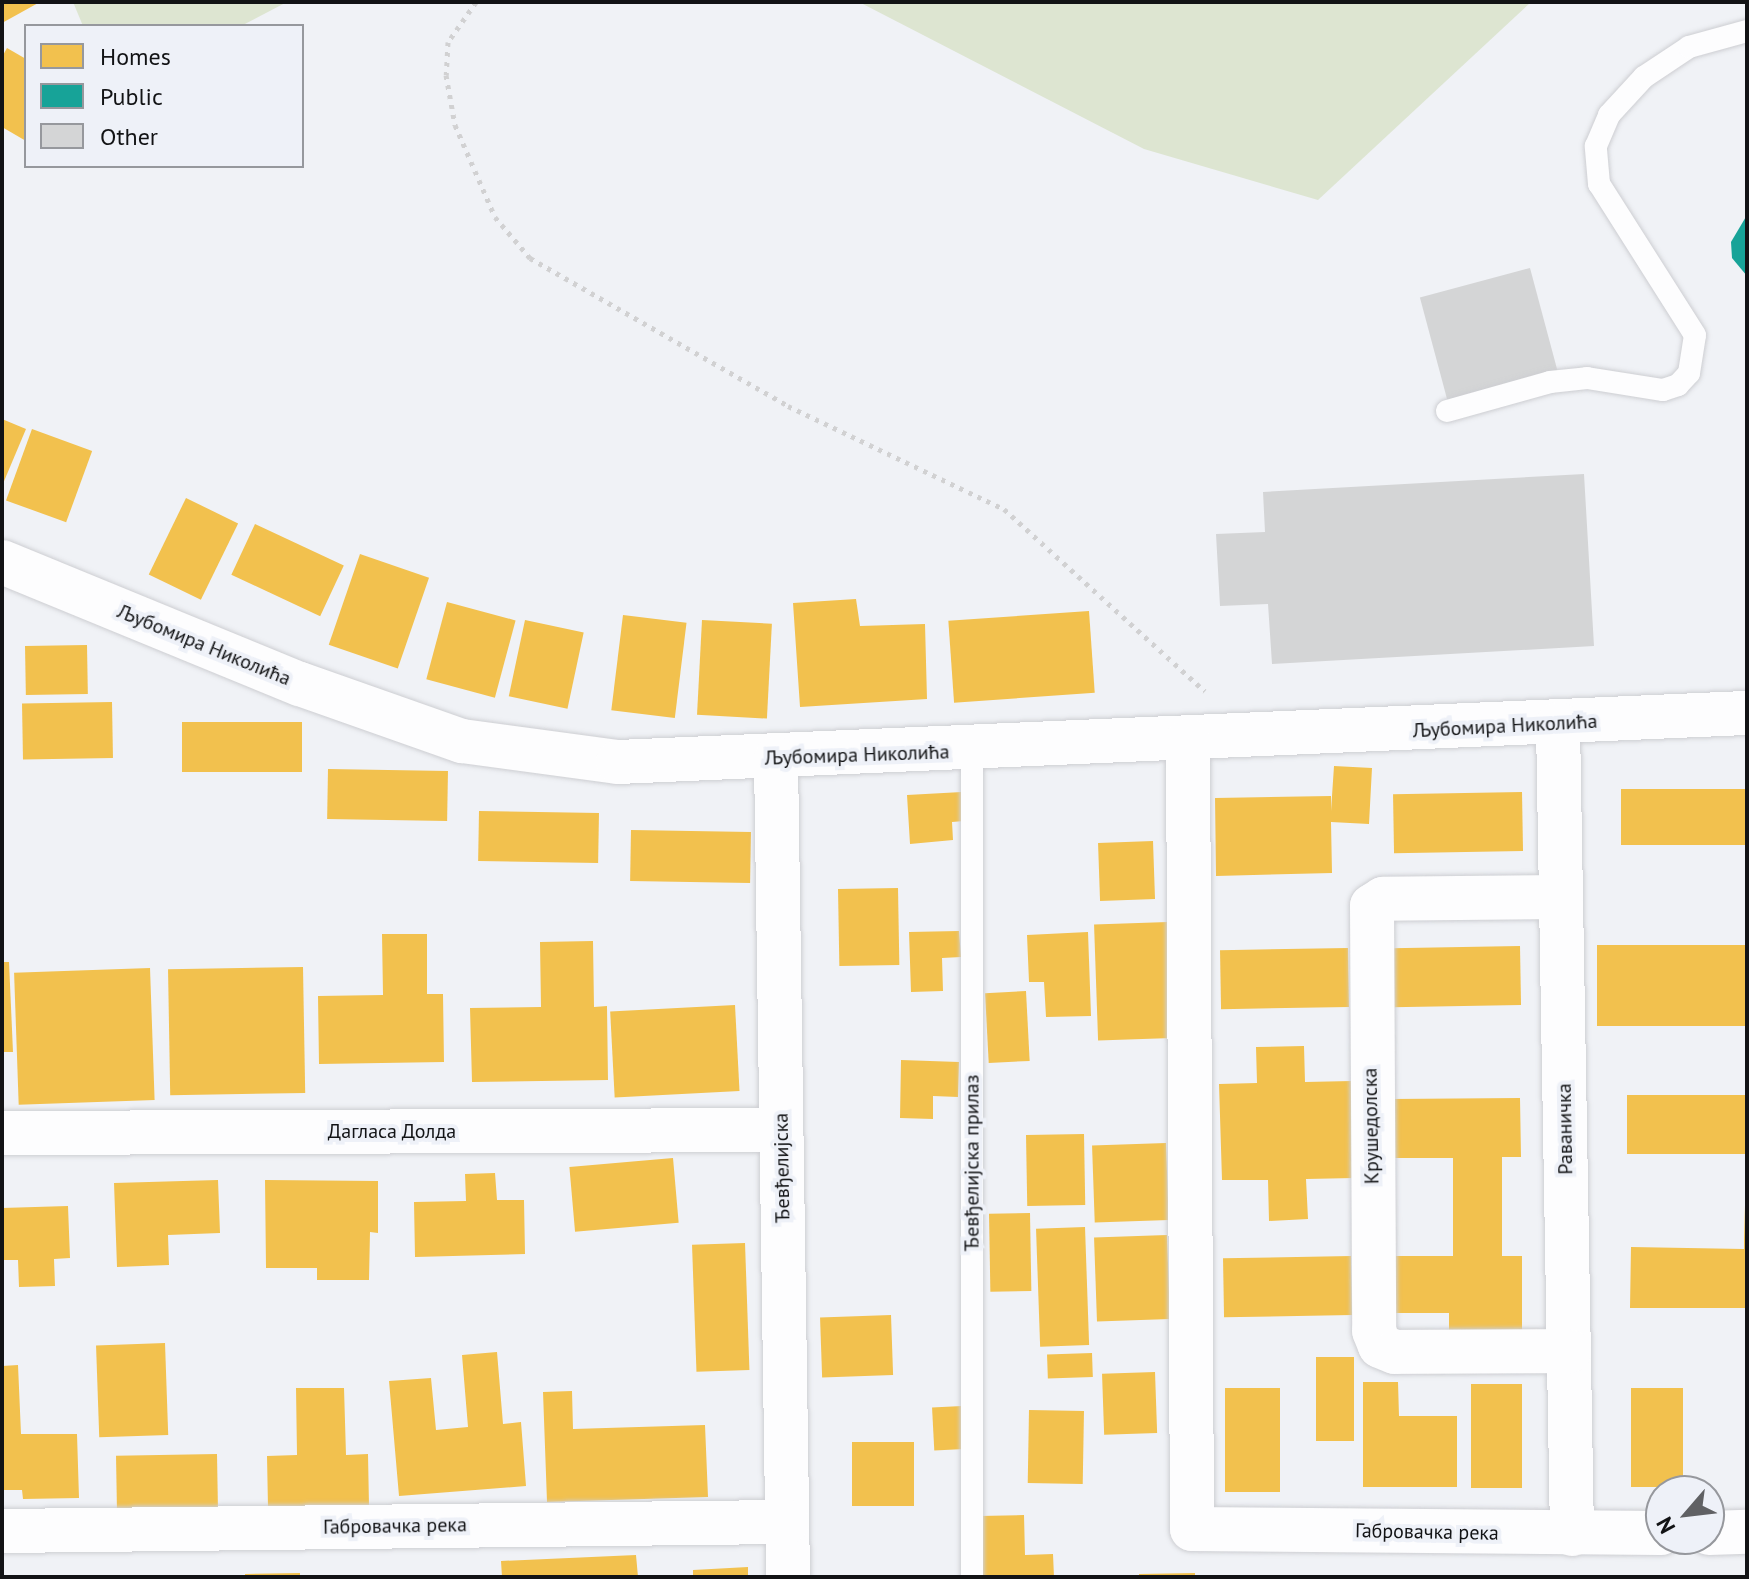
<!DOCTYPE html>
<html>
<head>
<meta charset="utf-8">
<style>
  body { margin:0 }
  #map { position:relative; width:1749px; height:1579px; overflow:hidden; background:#f0f2f6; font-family:"PT Sans",sans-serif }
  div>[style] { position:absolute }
  .green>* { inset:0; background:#dde5d1 }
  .homes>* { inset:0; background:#f2c14e; transform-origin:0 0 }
  .public>* { inset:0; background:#17a398 }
  .building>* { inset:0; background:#d4d5d6; transform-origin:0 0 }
  .path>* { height:5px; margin-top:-2.5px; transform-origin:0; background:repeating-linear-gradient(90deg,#d1d1d2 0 4px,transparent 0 10px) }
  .roads { filter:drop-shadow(0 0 2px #cdced2) drop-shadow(0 0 2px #cdced2) }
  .lane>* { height:22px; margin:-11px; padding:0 11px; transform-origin:11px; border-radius:11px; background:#fdfdfe }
  .street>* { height:44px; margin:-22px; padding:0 22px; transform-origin:22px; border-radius:22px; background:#fdfdfe }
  span { translate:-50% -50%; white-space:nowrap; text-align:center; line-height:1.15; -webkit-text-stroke:8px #eef1f8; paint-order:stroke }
  .street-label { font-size:20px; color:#121315 }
  .frame { position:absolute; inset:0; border:4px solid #121315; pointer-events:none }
  .legend { position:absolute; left:24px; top:24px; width:280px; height:144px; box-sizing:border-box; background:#eef1f8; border:2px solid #96989d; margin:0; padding:10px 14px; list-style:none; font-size:24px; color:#121315 }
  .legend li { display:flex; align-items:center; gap:16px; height:40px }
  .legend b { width:40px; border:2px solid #96989d }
  .north { position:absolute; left:1645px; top:1475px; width:80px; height:80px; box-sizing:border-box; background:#eef1f8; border:2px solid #96989d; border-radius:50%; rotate:242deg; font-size:22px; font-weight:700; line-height:32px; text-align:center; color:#121315 }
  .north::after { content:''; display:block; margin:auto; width:28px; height:36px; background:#606164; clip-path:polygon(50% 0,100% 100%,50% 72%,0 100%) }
</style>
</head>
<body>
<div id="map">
  <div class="green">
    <div style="clip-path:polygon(73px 2px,287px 2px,241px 26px,83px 26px)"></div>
    <div style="clip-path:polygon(859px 2px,1531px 2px,1318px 200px,1144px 149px)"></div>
  </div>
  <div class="homes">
    <div style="clip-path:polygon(2px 2px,40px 2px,2px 23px)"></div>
    <div style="clip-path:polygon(7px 48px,26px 59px,26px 141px,2px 127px,2px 57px)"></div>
    <div style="clip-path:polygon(2px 419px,26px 429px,2px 486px)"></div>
    <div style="left:32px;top:429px;width:64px;height:76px;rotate:20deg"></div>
    <div style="left:186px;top:498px;width:58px;height:85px;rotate:26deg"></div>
    <div style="left:255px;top:524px;width:98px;height:56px;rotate:25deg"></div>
    <div style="left:360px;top:554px;width:73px;height:96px;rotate:19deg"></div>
    <div style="clip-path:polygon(856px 599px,860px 626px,925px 624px,927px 699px,800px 707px,793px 603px)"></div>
    <div style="left:447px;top:602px;width:71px;height:80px;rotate:15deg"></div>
    <div style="left:1089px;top:611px;width:82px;height:141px;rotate:86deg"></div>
    <div style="left:623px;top:615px;width:64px;height:96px;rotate:7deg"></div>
    <div style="left:525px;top:620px;width:60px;height:78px;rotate:12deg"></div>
    <div style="left:702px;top:620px;width:70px;height:95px;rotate:3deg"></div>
    <div style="left:87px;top:645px;width:49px;height:62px;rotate:89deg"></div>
    <div style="left:112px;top:702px;width:56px;height:90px;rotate:89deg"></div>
    <div style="left:182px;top:722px;width:120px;height:50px"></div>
    <div style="clip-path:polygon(1334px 766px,1372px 768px,1369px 824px,1331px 822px,1332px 873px,1216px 876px,1215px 798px,1331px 796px,1331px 811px)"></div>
    <div style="left:328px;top:769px;width:120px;height:50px;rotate:1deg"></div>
    <div style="left:1747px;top:789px;width:56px;height:126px;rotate:90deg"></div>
    <div style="clip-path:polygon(962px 792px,964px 821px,952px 822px,953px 840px,910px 844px,907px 795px)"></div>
    <div style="left:1522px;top:792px;width:59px;height:129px;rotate:89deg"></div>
    <div style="left:479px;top:811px;width:120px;height:50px;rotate:1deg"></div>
    <div style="left:631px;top:830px;width:120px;height:51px;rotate:1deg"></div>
    <div style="left:1153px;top:841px;width:58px;height:55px;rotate:88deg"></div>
    <div style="left:898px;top:888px;width:77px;height:60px;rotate:89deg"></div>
    <div style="left:1168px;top:922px;width:116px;height:74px;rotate:88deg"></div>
    <div style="clip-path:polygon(959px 931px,961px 957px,942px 958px,943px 991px,911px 992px,909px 932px)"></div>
    <div style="clip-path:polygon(1088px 932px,1091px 1016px,1046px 1017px,1044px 982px,1029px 982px,1027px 935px)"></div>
    <div style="clip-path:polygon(382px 934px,427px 934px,427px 994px,443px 994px,444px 1062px,319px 1064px,318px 996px,383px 995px)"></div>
    <div style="clip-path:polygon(593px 941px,594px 1007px,607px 1006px,608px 1080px,472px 1082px,470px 1008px,541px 1007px,540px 942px)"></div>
    <div style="left:1747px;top:945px;width:81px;height:150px;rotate:90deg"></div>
    <div style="left:1520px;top:946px;width:59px;height:129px;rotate:89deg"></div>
    <div style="left:1348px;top:948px;width:59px;height:128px;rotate:89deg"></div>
    <div style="clip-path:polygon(2px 962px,9px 962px,13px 1052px,2px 1052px)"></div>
    <div style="left:303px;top:967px;width:126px;height:135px;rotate:89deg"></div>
    <div style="left:150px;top:968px;width:132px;height:136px;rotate:88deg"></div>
    <div style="left:1026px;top:991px;width:70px;height:41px;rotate:87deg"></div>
    <div style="left:735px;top:1005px;width:86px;height:125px;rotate:87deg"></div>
    <div style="clip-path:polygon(1304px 1046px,1305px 1082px,1352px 1081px,1354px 1178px,1306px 1179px,1308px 1219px,1269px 1221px,1268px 1180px,1222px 1180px,1219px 1084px,1257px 1083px,1256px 1047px)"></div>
    <div style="clip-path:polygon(901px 1060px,959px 1062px,958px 1097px,933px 1096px,933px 1119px,900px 1118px)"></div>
    <div style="left:1747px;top:1095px;width:59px;height:120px;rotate:90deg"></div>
    <div style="clip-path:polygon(1520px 1098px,1521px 1157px,1502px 1157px,1502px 1256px,1522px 1256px,1522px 1340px,1449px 1340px,1449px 1313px,1392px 1313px,1392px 1256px,1453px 1256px,1453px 1158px,1392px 1158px,1391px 1099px)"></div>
    <div style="left:1084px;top:1134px;width:71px;height:58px;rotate:89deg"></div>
    <div style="left:1166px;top:1143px;width:77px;height:74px;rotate:88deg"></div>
    <div style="left:673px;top:1158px;width:65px;height:104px;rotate:85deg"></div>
    <div style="clip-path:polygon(495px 1173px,497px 1200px,524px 1200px,525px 1254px,415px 1257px,414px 1202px,466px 1201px,465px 1174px)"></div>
    <div style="clip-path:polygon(218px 1180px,220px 1233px,168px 1235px,169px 1265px,117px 1267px,114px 1183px)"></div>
    <div style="clip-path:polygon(265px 1180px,378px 1181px,378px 1233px,370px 1232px,369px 1280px,317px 1280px,317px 1268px,266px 1268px)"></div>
    <div style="clip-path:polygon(1744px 1205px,1747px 1308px,1630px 1308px,1631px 1247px,1744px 1249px)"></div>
    <div style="clip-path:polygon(68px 1206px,70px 1258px,54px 1259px,55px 1286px,19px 1287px,18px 1260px,2px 1260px,2px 1208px)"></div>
    <div style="left:1030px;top:1213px;width:78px;height:41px;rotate:89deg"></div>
    <div style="left:1085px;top:1227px;width:118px;height:49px;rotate:88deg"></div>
    <div style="left:1167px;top:1235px;width:84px;height:73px;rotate:88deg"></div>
    <div style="left:745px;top:1243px;width:127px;height:53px;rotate:88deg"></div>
    <div style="left:1351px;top:1256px;width:59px;height:128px;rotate:89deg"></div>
    <div style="left:891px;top:1315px;width:60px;height:71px;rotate:88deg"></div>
    <div style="left:165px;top:1343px;width:92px;height:69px;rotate:88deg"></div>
    <div style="clip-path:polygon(497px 1352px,503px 1424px,521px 1422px,526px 1486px,399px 1496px,389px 1381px,431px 1378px,436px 1430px,468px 1427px,462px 1355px)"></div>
    <div style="left:1092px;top:1353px;width:24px;height:45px;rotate:88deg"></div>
    <div style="left:1316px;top:1357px;width:38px;height:84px"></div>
    <div style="clip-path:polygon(18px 1365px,21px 1434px,77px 1434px,79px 1498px,23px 1499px,22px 1490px,2px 1490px,2px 1366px)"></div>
    <div style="left:1155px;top:1372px;width:61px;height:53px;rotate:88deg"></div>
    <div style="clip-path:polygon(1363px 1382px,1398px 1382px,1399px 1416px,1457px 1416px,1457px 1487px,1363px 1487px)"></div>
    <div style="left:1471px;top:1384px;width:51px;height:104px"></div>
    <div style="clip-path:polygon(296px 1388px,344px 1388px,346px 1455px,368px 1454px,369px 1506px,268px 1508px,267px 1456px,297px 1455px)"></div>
    <div style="left:1225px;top:1388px;width:55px;height:104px"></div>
    <div style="left:1631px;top:1388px;width:52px;height:99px"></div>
    <div style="clip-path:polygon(572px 1391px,573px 1429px,705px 1425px,708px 1497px,547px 1502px,543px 1392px)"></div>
    <div style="left:962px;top:1406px;width:43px;height:30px;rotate:87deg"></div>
    <div style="left:1029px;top:1410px;width:55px;height:73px;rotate:1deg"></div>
    <div style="left:852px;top:1442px;width:62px;height:64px"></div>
    <div style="left:217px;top:1454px;width:55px;height:101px;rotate:89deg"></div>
    <div style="clip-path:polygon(1024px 1515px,1025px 1555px,1053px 1554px,1054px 1577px,982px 1577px,980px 1516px)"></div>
    <div style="clip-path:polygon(636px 1555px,638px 1577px,502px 1577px,501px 1561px)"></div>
    <div style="clip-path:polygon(748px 1567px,748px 1577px,693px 1577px,693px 1570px)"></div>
    <div style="clip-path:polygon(300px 1573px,300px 1577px,245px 1577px,245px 1574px)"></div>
    <div style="clip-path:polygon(1195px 1573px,1195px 1577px,1139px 1577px,1139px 1574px)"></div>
  </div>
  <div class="public">
    <div style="clip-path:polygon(1747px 215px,1747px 276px,1732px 258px,1731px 242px)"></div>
  </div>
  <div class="building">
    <div style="left:1530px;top:268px;width:106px;height:114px;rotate:75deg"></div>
    <div style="clip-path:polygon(1584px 474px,1594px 646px,1272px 664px,1268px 604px,1220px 606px,1216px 534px,1265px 532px,1263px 492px)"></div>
  </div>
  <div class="path">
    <div style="left:476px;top:2px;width:49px;rotate:125deg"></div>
    <div style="left:448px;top:42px;width:33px;rotate:93deg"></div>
    <div style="left:446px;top:75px;width:51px;rotate:79.8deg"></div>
    <div style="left:455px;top:125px;width:100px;rotate:66.5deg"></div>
    <div style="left:495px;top:217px;width:54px;rotate:49.5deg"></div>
    <div style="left:530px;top:258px;width:297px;rotate:29.8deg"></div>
    <div style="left:788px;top:406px;width:239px;rotate:25.5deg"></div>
    <div style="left:1004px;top:509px;width:271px;rotate:42.2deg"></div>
  </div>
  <div class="roads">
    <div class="lane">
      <div style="left:1447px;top:411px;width:107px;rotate:-15.7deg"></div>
      <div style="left:1550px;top:382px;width:37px;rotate:-6deg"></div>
      <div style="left:1587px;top:378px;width:77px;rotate:9deg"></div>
      <div style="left:1663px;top:390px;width:16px;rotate:-18deg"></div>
      <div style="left:1678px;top:385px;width:16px;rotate:-47deg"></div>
      <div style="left:1689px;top:373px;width:38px;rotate:-81deg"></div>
      <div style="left:1695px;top:335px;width:179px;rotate:-122.4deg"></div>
      <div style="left:1599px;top:184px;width:38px;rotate:-95deg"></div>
      <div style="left:1596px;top:146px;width:34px;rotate:-67deg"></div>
      <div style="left:1609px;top:115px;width:52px;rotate:-47.4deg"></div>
      <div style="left:1644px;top:77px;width:54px;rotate:-33.7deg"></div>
      <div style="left:1689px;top:47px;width:60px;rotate:-15.4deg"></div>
      <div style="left:972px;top:750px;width:827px;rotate:90deg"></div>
    </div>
    <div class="street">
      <div style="left:2px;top:562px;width:322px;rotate:22.3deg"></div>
      <div style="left:300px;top:684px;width:172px;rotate:19.4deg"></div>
      <div style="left:462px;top:741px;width:157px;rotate:7.7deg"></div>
      <div style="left:618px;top:762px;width:1130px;rotate:-2.49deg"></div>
      <div style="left:1558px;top:724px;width:810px;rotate:89.01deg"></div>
      <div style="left:1188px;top:740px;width:789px;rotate:89.71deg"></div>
      <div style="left:1192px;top:1529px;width:469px;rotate:0.5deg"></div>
      <div style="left:776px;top:759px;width:818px;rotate:89.16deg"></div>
      <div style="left:1561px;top:897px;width:178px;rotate:179.4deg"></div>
      <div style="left:1383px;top:899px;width:13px;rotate:148deg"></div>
      <div style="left:1372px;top:906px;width:425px;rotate:89.7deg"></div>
      <div style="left:1374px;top:1331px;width:16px;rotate:68deg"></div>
      <div style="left:1380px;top:1346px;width:16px;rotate:22deg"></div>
      <div style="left:1395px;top:1352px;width:174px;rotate:-0.3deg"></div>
      <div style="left:2px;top:1133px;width:779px;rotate:-0.22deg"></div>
      <div style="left:2px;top:1531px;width:785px;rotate:-0.66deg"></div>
      <div style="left:1709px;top:1533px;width:38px;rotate:-2deg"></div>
    </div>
  </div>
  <div class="street-label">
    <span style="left:204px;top:645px;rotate:22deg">Љубомира Николића</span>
    <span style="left:1505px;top:726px;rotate:-3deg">Љубомира Николића</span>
    <span style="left:857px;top:755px;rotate:-2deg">Љубомира Николића</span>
    <span style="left:1371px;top:1126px;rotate:-91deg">Крушедолска</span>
    <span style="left:1565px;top:1129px;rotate:-91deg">Раваничка</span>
    <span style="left:392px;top:1131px">Дагласа Долда</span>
    <span style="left:972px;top:1163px;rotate:-90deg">Ђевђелијска прилаз</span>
    <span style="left:782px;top:1168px;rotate:-91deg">Ђевђелијска</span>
    <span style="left:395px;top:1526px;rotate:-1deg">Габровачка река</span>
    <span style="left:1427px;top:1532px;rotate:1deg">Габровачка река</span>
  </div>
  <div class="frame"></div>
  <ul class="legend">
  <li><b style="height:22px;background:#f2c14e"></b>Homes</li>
  <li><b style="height:22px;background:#17a398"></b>Public</li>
  <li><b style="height:22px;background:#d4d5d6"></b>Other</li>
  </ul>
  <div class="north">N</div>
</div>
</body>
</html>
